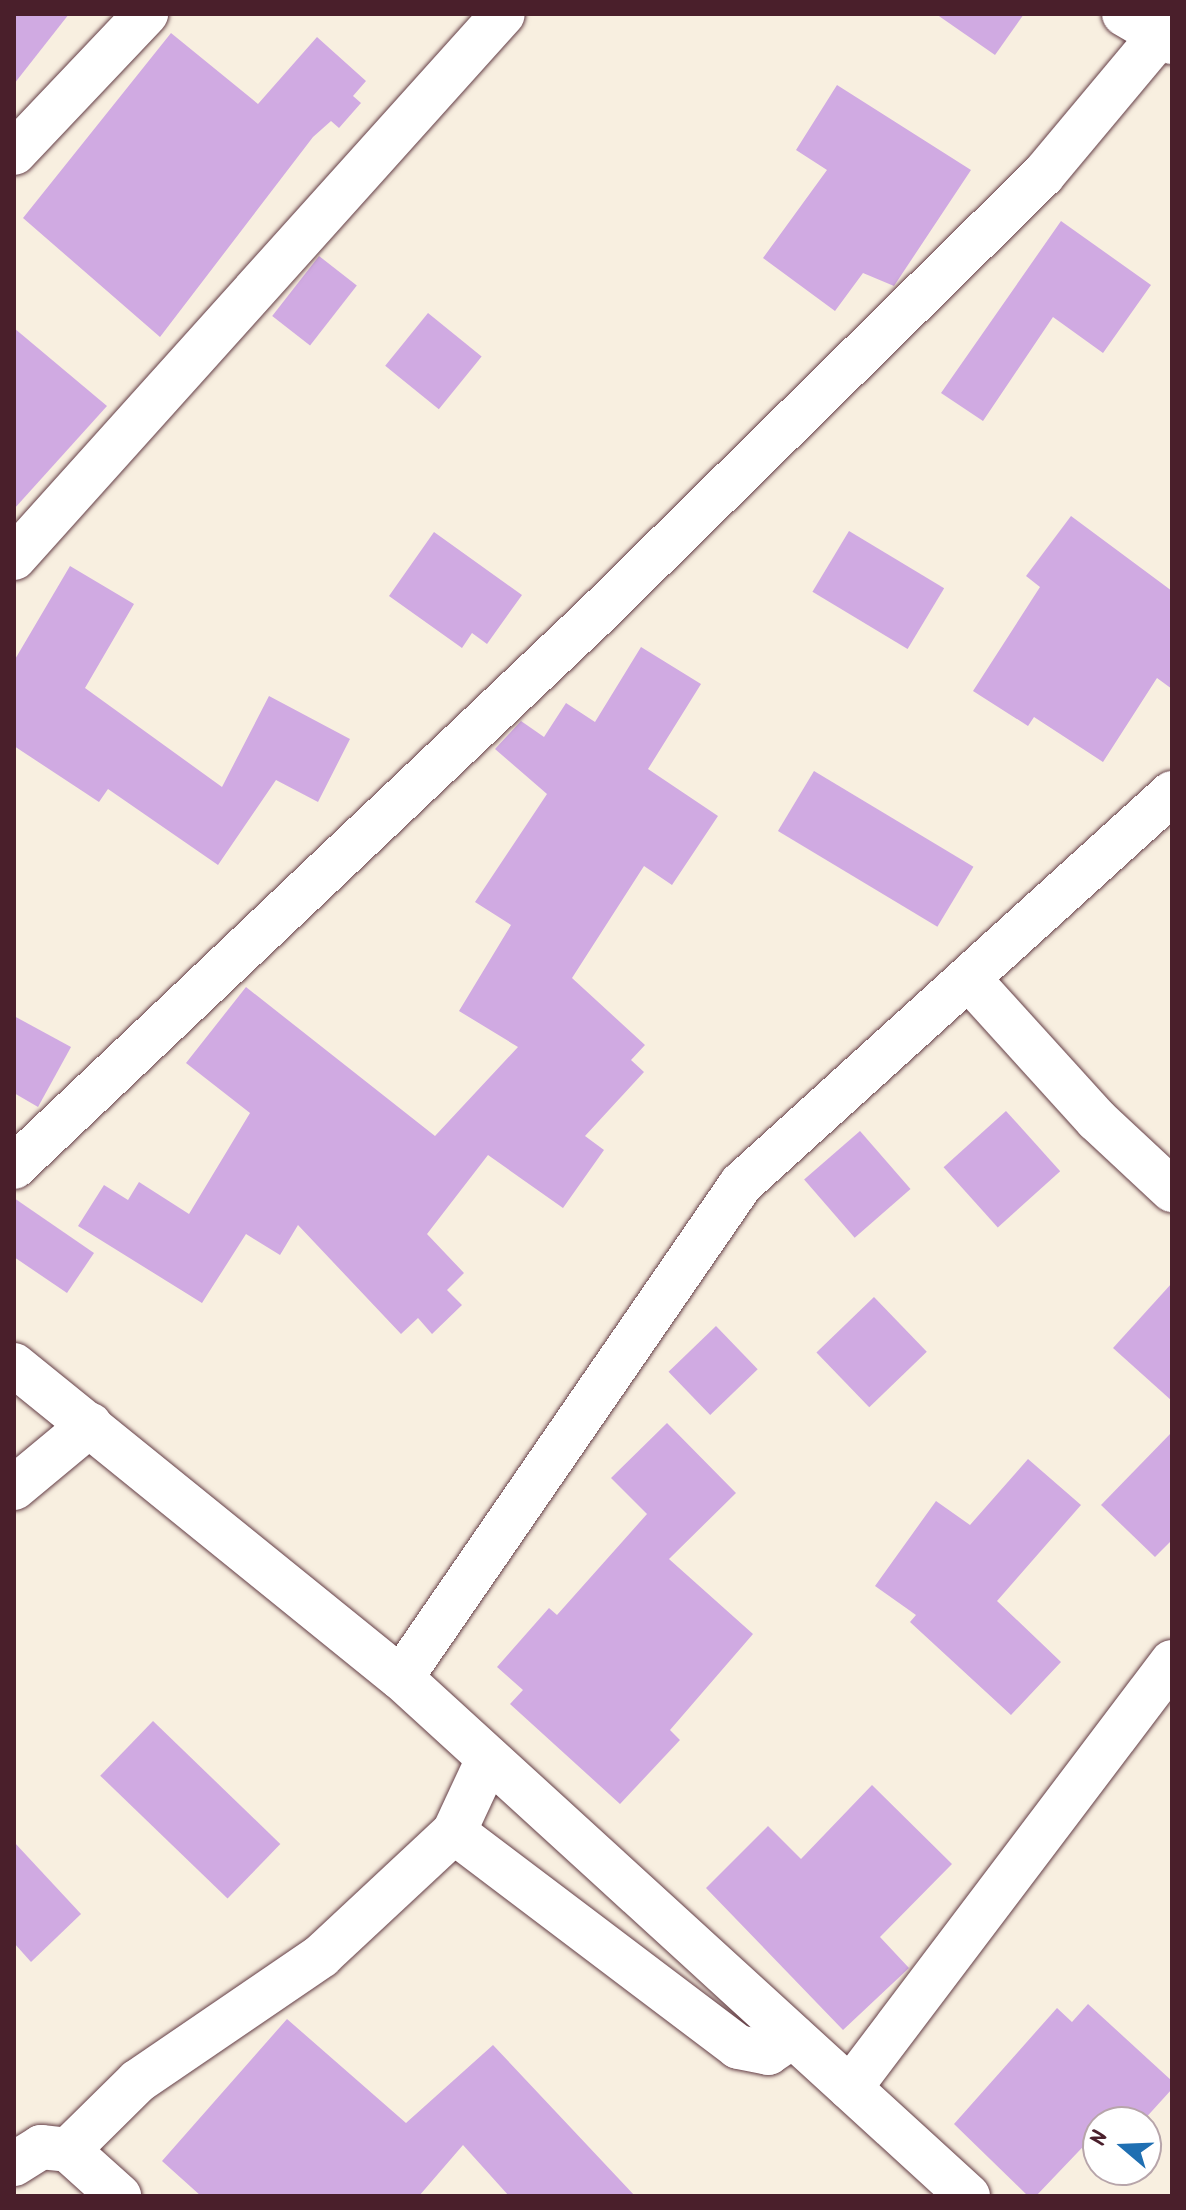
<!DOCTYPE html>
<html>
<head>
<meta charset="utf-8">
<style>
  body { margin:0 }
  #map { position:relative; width:1186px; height:2210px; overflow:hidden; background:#f8efe0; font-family:Kalam,sans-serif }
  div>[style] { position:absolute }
  .building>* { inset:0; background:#d0aae2; transform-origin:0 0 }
  .roads { filter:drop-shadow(0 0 2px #643e46) drop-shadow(0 0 2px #643e46) }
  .minor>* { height:44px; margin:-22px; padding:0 22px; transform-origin:22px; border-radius:22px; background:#fff }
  span { translate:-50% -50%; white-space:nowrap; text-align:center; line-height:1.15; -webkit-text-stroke:6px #fff; paint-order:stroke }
  .frame { position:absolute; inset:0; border:16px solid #4a1f2b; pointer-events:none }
  .north { position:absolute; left:1082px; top:2106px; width:80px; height:80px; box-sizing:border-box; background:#fff; border:2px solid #b7a5aa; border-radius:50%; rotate:289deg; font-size:22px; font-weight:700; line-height:32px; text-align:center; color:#4a1f2b }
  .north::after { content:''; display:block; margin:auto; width:28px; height:36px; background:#1f6fb2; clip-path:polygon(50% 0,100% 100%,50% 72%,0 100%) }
</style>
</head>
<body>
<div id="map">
  <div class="building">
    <div style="clip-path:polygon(14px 14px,69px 14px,14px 84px)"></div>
    <div style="clip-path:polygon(936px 14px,1024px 14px,995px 55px)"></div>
    <div style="clip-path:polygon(171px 33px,258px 104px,317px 37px,366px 81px,353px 96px,361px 103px,339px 128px,331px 121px,313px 137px,160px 337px,23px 218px)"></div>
    <div style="clip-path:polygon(837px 85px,971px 170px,894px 286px,863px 273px,835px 311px,763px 258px,827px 170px,796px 150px)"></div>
    <div style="clip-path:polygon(1061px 221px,1151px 285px,1103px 353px,1053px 317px,983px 421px,941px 393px)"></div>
    <div style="left:319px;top:256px;width:48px;height:76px;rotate:38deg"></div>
    <div style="left:428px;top:313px;width:69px;height:68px;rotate:39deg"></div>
    <div style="clip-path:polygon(14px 328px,107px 406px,14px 509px)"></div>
    <div style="clip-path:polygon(1071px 516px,1172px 591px,1172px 689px,1157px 678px,1103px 762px,1034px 717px,1028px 726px,973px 691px,1040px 587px,1026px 576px)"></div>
    <div style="left:849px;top:531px;width:111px;height:71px;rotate:31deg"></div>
    <div style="clip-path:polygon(434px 532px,522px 595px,487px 644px,472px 633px,462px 648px,389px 596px)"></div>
    <div style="clip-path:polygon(70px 566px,134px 604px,85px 688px,222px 787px,269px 696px,350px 739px,318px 802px,276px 780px,218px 865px,108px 789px,99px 802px,14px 746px,14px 661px)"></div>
    <div style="clip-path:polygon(641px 647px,701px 684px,648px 769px,718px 816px,672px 885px,644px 866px,572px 978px,645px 1045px,631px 1060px,644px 1072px,585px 1136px,604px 1150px,563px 1208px,488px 1155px,427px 1234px,464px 1273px,447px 1290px,462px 1305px,432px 1334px,418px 1318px,401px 1334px,298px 1225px,280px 1255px,246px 1234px,202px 1303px,78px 1226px,104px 1185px,128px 1200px,139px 1182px,189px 1214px,250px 1113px,186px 1063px,246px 987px,435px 1136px,518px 1047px,459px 1011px,511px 925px,475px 902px,547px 794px,495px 749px,521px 721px,544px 737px,566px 703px,595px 722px)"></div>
    <div style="left:814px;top:771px;width:186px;height:70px;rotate:31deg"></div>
    <div style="clip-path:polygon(14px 1016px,71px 1047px,38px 1107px,14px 1093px)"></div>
    <div style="left:1006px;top:1111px;width:81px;height:84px;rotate:48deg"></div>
    <div style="left:860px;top:1131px;width:77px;height:74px;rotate:49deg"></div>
    <div style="clip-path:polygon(14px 1198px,94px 1253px,67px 1293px,14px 1257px)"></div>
    <div style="clip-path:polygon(1172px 1283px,1172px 1401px,1113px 1348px)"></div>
    <div style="left:874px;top:1297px;width:76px;height:80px;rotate:46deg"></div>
    <div style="left:716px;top:1326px;width:60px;height:66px;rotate:46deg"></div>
    <div style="clip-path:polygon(667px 1423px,736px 1493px,669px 1559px,753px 1634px,670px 1730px,680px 1740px,620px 1804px,510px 1704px,523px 1690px,497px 1667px,549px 1608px,557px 1615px,647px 1514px,611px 1478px)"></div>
    <div style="clip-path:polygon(1172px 1432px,1172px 1540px,1155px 1557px,1101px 1505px)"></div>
    <div style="clip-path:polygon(1028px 1459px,1081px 1505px,997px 1601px,1061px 1662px,1011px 1715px,910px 1622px,916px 1615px,875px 1586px,936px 1501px,970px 1525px)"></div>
    <div style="left:153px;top:1721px;width:177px;height:76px;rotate:44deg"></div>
    <div style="clip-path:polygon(872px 1785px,952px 1864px,880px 1937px,909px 1968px,843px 2030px,706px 1888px,768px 1826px,801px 1859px)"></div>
    <div style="clip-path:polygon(14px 1842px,81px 1914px,31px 1962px,14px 1943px)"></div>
    <div style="clip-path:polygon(1088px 2004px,1172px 2081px,1172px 2089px,1142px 2122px,1098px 2122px,1098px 2131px,1036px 2196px,1028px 2196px,954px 2124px,1057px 2008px,1072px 2022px)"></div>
    <div style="clip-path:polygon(287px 2019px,406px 2123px,493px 2045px,635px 2196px,509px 2196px,463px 2145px,419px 2196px,201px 2196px,162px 2161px)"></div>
  </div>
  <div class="roads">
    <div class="minor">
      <div style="left:1124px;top:14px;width:56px;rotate:30.3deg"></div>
      <div style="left:14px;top:153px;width:192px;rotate:-46.5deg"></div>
      <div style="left:14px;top:558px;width:731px;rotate:-48.05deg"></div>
      <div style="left:969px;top:979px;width:190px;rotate:47.8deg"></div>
      <div style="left:1097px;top:1120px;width:103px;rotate:43deg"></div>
      <div style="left:14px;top:1167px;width:802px;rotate:-43.48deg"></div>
      <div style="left:596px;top:615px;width:627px;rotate:-44.55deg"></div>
      <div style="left:1043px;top:175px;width:182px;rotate:-50.1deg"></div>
      <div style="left:14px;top:1365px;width:498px;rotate:39deg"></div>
      <div style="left:401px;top:1678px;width:768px;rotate:42.41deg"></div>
      <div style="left:14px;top:1488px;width:99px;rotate:-39.7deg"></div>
      <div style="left:401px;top:1678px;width:600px;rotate:-55.46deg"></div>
      <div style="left:741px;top:1184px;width:582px;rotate:-42.21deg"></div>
      <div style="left:454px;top:1832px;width:356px;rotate:37.1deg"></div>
      <div style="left:738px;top:2047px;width:31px;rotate:11deg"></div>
      <div style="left:768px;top:2053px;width:30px;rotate:-34deg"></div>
      <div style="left:850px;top:2088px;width:534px;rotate:-52.92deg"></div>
      <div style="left:68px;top:2150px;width:69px;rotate:42deg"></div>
      <div style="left:14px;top:2164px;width:32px;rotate:-32deg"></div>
      <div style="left:41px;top:2147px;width:27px;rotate:6deg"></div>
      <div style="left:68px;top:2150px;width:98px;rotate:-44.6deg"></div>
      <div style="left:138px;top:2081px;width:222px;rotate:-34.3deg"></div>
      <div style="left:321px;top:1956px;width:182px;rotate:-43deg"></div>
      <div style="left:454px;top:1832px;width:81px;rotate:-65deg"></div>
    </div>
  </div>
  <div class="frame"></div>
  <div class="north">N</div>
</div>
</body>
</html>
